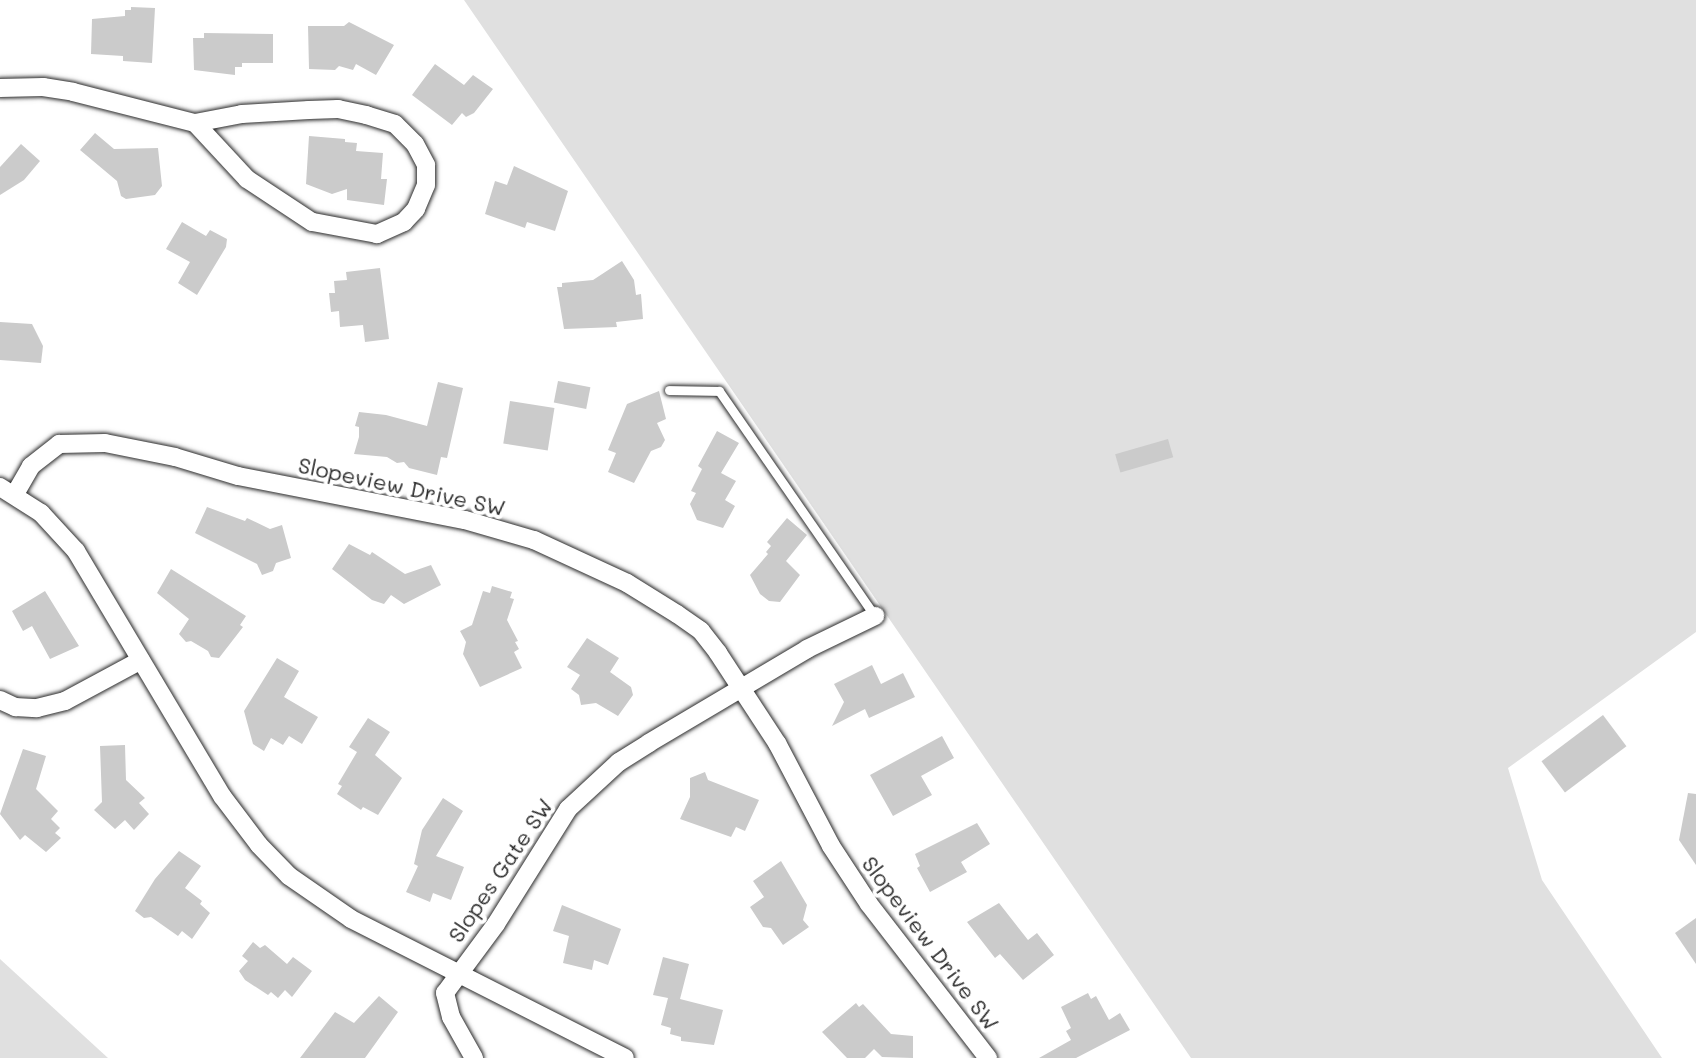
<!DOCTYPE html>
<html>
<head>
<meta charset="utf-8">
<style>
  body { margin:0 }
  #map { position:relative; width:1696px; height:1058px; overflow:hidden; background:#fff; font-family:Mali,sans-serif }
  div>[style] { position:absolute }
  .green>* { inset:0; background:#e0e0e0 }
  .building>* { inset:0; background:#cbcbcb; transform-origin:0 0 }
  .roads { filter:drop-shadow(0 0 2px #2b2b2b) drop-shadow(0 0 2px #2b2b2b) }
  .service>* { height:9px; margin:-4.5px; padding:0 4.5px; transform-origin:4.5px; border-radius:4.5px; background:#fff }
  .minor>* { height:18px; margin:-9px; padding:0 9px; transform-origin:9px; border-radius:9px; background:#fff }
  span { translate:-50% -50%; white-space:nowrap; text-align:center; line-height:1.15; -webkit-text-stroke:8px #fff; paint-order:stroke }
  .street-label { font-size:22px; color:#2b2b2b }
</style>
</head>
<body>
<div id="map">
  <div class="green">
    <div style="clip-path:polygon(464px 0,1696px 0,1696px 632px,1508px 768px,1542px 880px,1662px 1058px,1191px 1058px)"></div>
    <div style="clip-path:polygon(0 959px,108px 1058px,0 1058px)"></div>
  </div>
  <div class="building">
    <div style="clip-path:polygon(131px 7px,155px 8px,152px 63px,123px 61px,123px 56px,91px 54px,92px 19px,125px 16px,125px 10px,131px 10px)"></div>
    <div style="clip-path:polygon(349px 22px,394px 45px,376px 75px,356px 64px,353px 70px,339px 66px,335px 70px,309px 69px,308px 26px,344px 26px)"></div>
    <div style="clip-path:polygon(204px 33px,273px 34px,273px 63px,242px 63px,242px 67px,235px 67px,235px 75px,194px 70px,193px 38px,204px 38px)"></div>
    <div style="clip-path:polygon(435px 64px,464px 85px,473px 75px,493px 89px,474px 113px,466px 117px,462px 113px,452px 125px,412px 95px)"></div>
    <div style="clip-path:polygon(95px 133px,114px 149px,158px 148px,162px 186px,155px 195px,126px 199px,121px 196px,117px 181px,80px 150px)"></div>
    <div style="clip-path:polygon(309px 136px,345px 139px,345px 142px,357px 143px,356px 151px,383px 153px,381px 179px,387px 179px,384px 205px,347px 200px,347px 189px,332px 194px,306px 184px)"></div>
    <div style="clip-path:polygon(21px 144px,40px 161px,24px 180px,0 195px,0 167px)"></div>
    <div style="clip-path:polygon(514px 166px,568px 191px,555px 231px,527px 222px,525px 228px,485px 214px,495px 181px,507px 185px)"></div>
    <div style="clip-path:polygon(182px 222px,206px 236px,210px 230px,227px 239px,226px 247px,197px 295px,178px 283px,190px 262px,166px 249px)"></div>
    <div style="clip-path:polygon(622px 261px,634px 280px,636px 295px,641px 294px,643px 319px,616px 322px,617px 327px,564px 329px,557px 287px,562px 287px,562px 283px,593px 280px)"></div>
    <div style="clip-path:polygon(380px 268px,389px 339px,365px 342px,363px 325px,340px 327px,339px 311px,331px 312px,329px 293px,335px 293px,334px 281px,347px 280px,346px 272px)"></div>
    <div style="clip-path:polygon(0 322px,32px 324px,43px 346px,41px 363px,0 360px)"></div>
    <div style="left:558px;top:381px;width:33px;height:22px;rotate:11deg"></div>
    <div style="clip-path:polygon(438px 382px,463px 388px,447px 458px,441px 457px,437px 475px,409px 468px,404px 462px,397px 463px,387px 457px,354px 454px,359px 437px,359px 427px,355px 426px,359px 412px,386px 415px,427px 426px)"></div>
    <div style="clip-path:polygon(659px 391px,666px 419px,657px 423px,665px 440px,661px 447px,651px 451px,634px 483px,608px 472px,616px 453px,608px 450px,627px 404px)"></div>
    <div style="left:510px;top:401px;width:45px;height:43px;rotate:9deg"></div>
    <div style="clip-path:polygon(717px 431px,739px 443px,721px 473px,736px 481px,725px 500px,735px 506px,723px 528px,697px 520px,690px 504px,696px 493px,691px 491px,702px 469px,698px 466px)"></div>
    <div style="left:1168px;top:439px;width:19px;height:55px;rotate:74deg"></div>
    <div style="clip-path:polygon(207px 507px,245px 521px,247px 518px,270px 529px,282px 525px,291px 558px,276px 563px,273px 571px,262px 575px,257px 564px,195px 533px)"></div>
    <div style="clip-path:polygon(787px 518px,807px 535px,786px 561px,800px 575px,780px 602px,769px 601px,760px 594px,750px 575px,768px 554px,766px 552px,771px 546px,767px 542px)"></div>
    <div style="clip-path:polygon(349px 544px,370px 555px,372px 552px,405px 574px,431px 565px,441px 585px,404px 604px,391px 595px,384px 604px,372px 600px,332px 569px)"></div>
    <div style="clip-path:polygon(171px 569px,246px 616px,240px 625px,243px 627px,219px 658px,211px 657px,208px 651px,191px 641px,186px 642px,179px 634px,189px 619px,157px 593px)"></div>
    <div style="clip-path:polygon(492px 586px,512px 592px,510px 598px,514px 599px,507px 620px,518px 641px,515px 642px,519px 649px,514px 652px,522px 668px,480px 687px,463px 654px,466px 642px,460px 631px,472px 625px,483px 591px,490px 593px)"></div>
    <div style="clip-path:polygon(45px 591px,79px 646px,50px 659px,32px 626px,23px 631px,12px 611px)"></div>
    <div style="clip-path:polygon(587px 638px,619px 658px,610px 672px,631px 687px,633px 695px,618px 716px,596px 703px,581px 705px,579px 695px,571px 689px,580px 675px,567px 667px)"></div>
    <div style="clip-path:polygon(277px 658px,299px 671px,284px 697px,318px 717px,302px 744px,289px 736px,283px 745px,271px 738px,264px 751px,253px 744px,244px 711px)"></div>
    <div style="clip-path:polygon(872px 665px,881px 684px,903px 673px,915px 697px,869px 718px,865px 709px,832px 726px,844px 702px,834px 684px)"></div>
    <div style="left:1603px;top:715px;width:39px;height:77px;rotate:53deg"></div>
    <div style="clip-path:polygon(368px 718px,390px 732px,375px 755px,402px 778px,378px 815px,363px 807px,361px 810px,337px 794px,342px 786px,338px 784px,357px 752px,349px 747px)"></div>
    <div style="clip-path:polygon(942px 736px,954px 758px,921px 776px,932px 795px,893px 816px,870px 775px)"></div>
    <div style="clip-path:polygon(125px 745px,126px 780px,145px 798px,139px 803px,149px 814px,134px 830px,125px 820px,115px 829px,94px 810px,102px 802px,100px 746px)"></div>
    <div style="clip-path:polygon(23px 749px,46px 756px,36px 789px,58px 811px,51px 819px,60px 828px,55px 833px,61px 838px,46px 852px,25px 835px,20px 840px,0 814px)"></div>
    <div style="clip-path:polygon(705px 772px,708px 780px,759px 800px,745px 831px,736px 827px,731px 837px,680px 819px,690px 797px,690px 778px)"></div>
    <div style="clip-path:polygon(1688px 793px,1696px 794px,1696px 865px,1679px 840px)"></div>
    <div style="clip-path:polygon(443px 798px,463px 811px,436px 856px,464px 867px,451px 900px,433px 893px,430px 902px,406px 892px,418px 866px,414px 864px,422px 830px)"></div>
    <div style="clip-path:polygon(977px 823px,990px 844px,961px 862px,967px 872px,930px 892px,917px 868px,920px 866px,915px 854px)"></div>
    <div style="clip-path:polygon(179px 851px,201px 866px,185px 888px,202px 901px,200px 904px,210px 913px,192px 939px,182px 931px,178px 936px,151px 917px,144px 918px,135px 911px,155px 879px)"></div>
    <div style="clip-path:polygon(781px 861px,807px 905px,803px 920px,809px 927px,783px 945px,771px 928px,763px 927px,750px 907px,764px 897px,753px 881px)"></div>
    <div style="clip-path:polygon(999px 903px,1028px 940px,1037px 933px,1054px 955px,1023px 980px,1000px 954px,995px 958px,967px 922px)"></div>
    <div style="clip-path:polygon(562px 905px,621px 929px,608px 965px,594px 960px,592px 970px,563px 963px,569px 936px,553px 931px)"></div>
    <div style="clip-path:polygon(1696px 918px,1696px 964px,1675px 933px)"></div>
    <div style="clip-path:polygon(253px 942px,260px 948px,265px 945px,287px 964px,293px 957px,312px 971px,292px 997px,285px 990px,278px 998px,271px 992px,268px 995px,245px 980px,239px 971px,248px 961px,242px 956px)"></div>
    <div style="clip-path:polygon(663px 957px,689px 964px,680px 999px,723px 1010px,714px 1045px,681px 1041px,681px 1037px,670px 1034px,671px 1028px,661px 1025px,668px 998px,653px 995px)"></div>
    <div style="clip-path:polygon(1088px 993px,1091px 999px,1096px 996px,1109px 1020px,1120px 1013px,1130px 1030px,1076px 1058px,1039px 1058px,1071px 1040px,1066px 1031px,1071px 1028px,1061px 1007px)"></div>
    <div style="clip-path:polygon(379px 996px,398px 1012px,365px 1058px,300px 1058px,335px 1012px,354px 1023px)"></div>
    <div style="clip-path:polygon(856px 1003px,859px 1007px,863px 1004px,891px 1034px,913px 1036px,913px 1058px,882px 1057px,874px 1049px,865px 1058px,847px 1058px,822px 1032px)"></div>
  </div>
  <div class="roads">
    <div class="service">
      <div style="left:669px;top:390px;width:50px;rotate:1.1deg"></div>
      <div style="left:719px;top:391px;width:274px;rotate:55.3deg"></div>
    </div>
    <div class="minor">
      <div style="left:0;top:88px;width:43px;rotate:-1.3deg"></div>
      <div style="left:43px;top:87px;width:30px;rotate:9deg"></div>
      <div style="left:73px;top:92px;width:126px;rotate:14.3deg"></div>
      <div style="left:195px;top:123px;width:48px;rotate:-10.8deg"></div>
      <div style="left:242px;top:114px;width:67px;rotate:-3.4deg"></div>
      <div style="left:309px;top:110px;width:29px;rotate:-2deg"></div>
      <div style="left:338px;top:109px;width:29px;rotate:12deg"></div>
      <div style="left:366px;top:115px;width:30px;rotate:17deg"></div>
      <div style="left:395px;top:124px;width:28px;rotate:45deg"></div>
      <div style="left:415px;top:144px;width:24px;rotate:62deg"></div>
      <div style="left:426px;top:165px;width:20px;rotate:90deg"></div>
      <div style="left:426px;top:185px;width:26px;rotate:113deg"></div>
      <div style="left:416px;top:209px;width:18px;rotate:133deg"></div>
      <div style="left:404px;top:222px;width:30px;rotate:156deg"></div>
      <div style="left:377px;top:234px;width:66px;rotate:-169.5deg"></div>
      <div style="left:312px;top:222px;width:78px;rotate:-146.5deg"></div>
      <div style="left:247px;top:179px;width:76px;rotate:-132.9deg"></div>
      <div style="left:0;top:487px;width:49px;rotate:32.4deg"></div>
      <div style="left:41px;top:513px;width:52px;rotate:47.4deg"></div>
      <div style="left:76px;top:551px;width:285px;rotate:59.2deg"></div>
      <div style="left:222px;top:796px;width:61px;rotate:52.9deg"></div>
      <div style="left:259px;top:845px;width:43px;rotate:45.9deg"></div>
      <div style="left:289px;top:876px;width:75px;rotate:34.7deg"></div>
      <div style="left:351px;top:919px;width:307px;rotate:26.9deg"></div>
      <div style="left:15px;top:494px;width:32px;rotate:-60deg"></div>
      <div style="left:31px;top:466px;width:36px;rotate:-38deg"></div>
      <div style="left:59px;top:444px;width:46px;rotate:-1.2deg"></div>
      <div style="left:105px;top:443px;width:71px;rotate:11.3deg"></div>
      <div style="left:175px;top:457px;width:66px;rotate:16.8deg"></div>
      <div style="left:238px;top:476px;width:231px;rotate:11deg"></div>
      <div style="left:465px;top:520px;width:72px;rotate:16.2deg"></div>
      <div style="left:534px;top:540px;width:102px;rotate:24.8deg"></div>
      <div style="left:627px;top:583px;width:59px;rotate:31.8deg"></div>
      <div style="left:677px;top:614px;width:29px;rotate:35deg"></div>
      <div style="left:701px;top:631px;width:28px;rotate:52deg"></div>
      <div style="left:718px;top:653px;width:108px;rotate:56.8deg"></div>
      <div style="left:777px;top:743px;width:116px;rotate:62.3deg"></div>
      <div style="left:831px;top:846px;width:69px;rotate:56.8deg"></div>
      <div style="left:869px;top:904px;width:195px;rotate:52.3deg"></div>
      <div style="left:0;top:700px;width:17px;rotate:25deg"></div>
      <div style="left:15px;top:707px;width:22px;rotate:3deg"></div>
      <div style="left:37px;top:708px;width:29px;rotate:-14deg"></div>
      <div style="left:65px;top:701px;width:86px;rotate:-28.3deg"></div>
      <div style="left:474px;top:1058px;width:47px;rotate:-119.3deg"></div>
      <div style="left:451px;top:1017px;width:25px;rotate:-104deg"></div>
      <div style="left:445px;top:993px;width:86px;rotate:-53.5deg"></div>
      <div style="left:496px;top:924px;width:136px;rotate:-57.9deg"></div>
      <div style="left:568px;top:809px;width:69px;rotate:-42.7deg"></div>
      <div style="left:619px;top:762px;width:36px;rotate:-32deg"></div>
      <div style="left:649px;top:743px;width:184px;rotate:-30.7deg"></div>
      <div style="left:807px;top:649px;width:76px;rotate:-25.9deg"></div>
    </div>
  </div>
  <div class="street-label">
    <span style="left:402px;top:486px;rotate:12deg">Slopeview Drive SW</span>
    <span style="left:500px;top:870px;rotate:-56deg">Slopes Gate SW</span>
    <span style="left:931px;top:943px;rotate:53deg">Slopeview Drive SW</span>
  </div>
</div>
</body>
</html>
